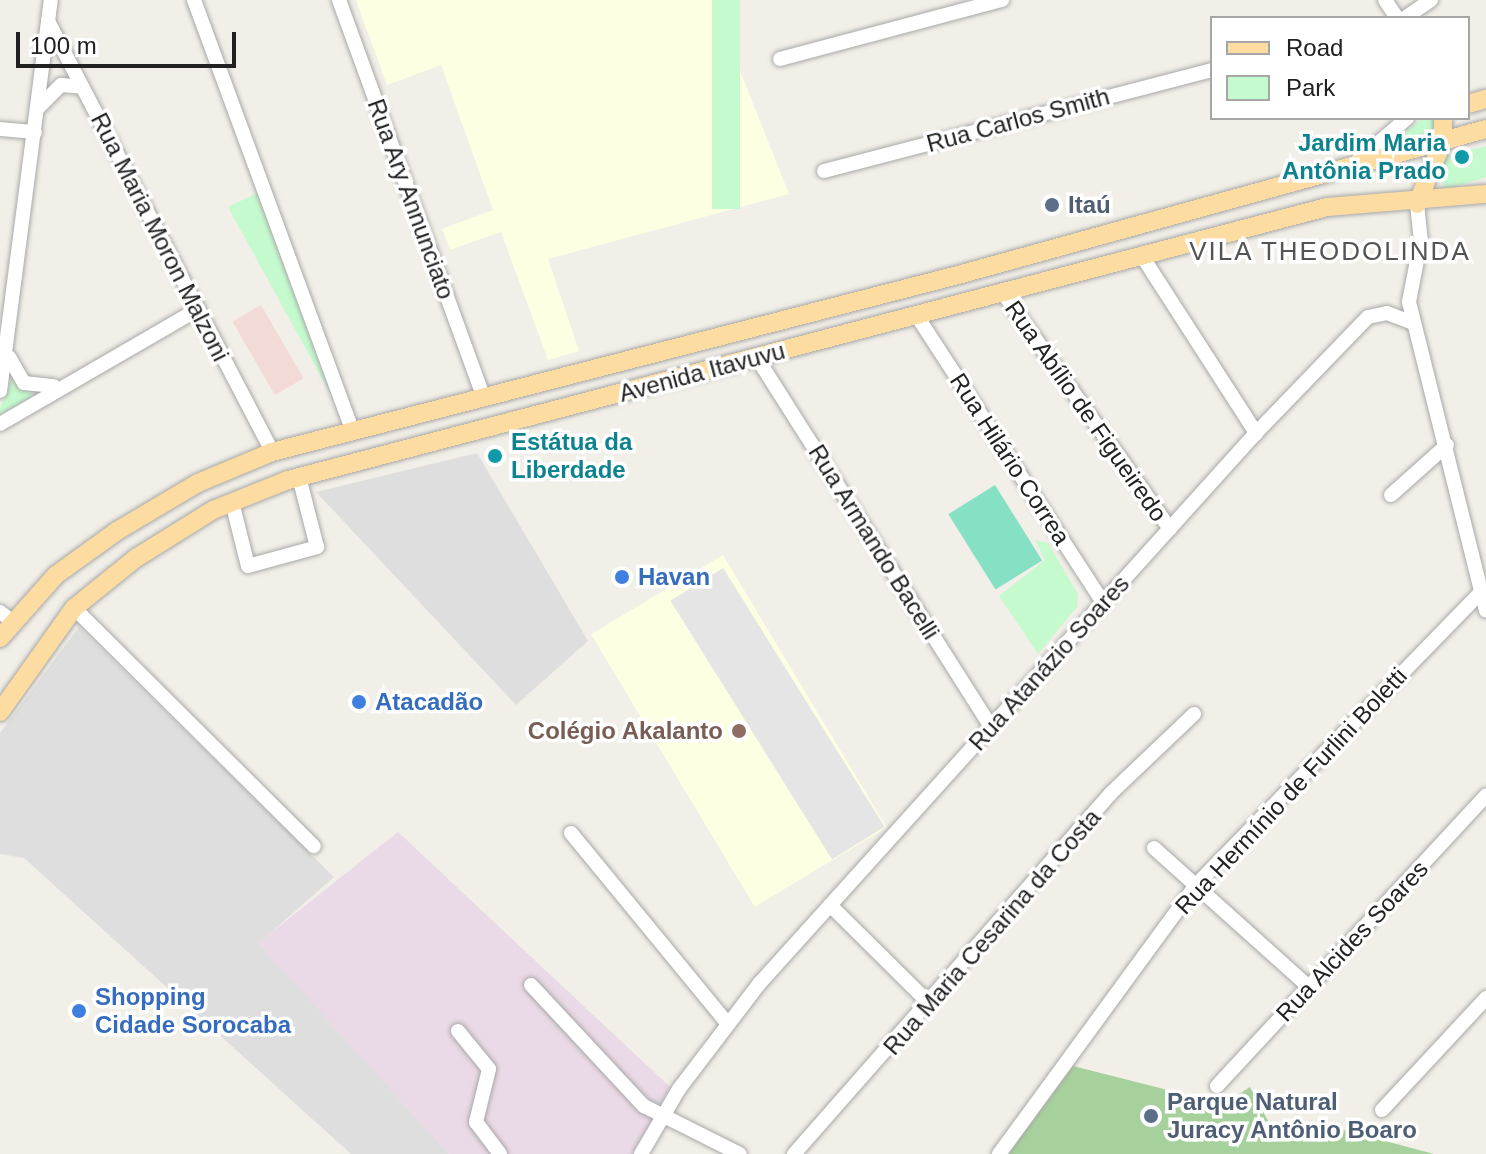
<!DOCTYPE html>
<html>
<head>
<meta charset="utf-8">
<style>
  body { margin:0 }
  #map { position:relative; width:1486px; height:1154px; overflow:hidden; background:#f1efe7; font-family:Helvetica,sans-serif }
  div>[style] { position:absolute }
  .residential>* { inset:0; background:#dfdede }
  .commercial>* { inset:0; background:#f2dad7; transform-origin:0 0 }
  .industrial>* { inset:0; background:#ead9e6 }
  .education>* { inset:0; background:#fdffe2; transform-origin:0 0 }
  .forest>* { inset:0; background:#a7d19c }
  .park>* { inset:0; background:#c5face; transform-origin:0 0 }
  .pitch>* { inset:0; background:#85e0c4; transform-origin:0 0 }
  .parking>* { inset:0; background:#e5e5e5; transform-origin:0 0 }
  .roads { filter:drop-shadow(0 0 2px #a8a8a8) drop-shadow(0 0 2px #a8a8a8) }
  .minor>* { height:14px; margin:-7px; padding:0 7px; transform-origin:7px; border-radius:7px; background:#fff }
  .major>* { height:18px; margin:-9px; padding:0 9px; transform-origin:9px; border-radius:9px; background:#fddca1 }
  .dots>* { width:22px; height:22px; translate:-50% -50%; box-sizing:border-box; border:4px solid #fff; border-radius:50% }
  span { translate:-50% -50%; white-space:nowrap; text-align:center; line-height:1.15; -webkit-text-stroke:7px #fff; paint-order:stroke }
  .street-label { font-size:24px; color:#212121 }
  .culture-label { font-size:24px; color:#0d838f; font-weight:700 }
  .right { translate:-100% -50%; text-align:right }
  .left { translate:0 -50%; text-align:left }
  .service-label { font-size:24px; color:#4e5e75; font-weight:700 }
  .shop-label { font-size:24px; color:#366cbe; font-weight:700 }
  .education-label { font-size:24px; color:#785e54; font-weight:700 }
  .neighbourhood-label { font-size:26px; color:#545454; letter-spacing:2px }
  .legend { position:absolute; left:1210px; top:16px; width:260px; height:104px; box-sizing:border-box; background:#fff; border:2px solid #a6a6a6; margin:0; padding:10px 14px; list-style:none; font-size:24px; color:#212121 }
  .legend li { display:flex; align-items:center; gap:16px; height:40px }
  .legend b { width:40px; border:2px solid #a6a6a6 }
  .scale { position:absolute; left:16px; top:32px; width:220px; height:36px; box-sizing:border-box; border:4px solid #212121; border-top:0; padding-left:10px; font-size:24px; line-height:28px; white-space:nowrap; color:#212121; -webkit-text-stroke:6px #fff; paint-order:stroke }
</style>
</head>
<body>
<div id="map">
  <div class="residential">
    <div style="clip-path:polygon(477px 453px,588px 641px,516px 705px,316px 492px)"></div>
    <div style="clip-path:polygon(79px 627px,334px 877px,259px 943px,449px 1154px,351px 1154px,24px 858px,0 854px,0 733px)"></div>
  </div>
  <div class="commercial">
    <div style="left:261px;top:305px;width:85px;height:33px;rotate:60deg"></div>
  </div>
  <div class="industrial">
    <div style="clip-path:polygon(398px 832px,670px 1087px,632px 1154px,449px 1154px,258px 943px)"></div>
  </div>
  <div class="education">
    <div style="clip-path:polygon(356px 0,712px 0,789px 194px,548px 259px,579px 351px,548px 360px,501px 232px,450px 250px,442px 229px,493px 210px,441px 65px,387px 85px)"></div>
    <div style="left:723px;top:555px;width:318px;height:154px;rotate:59deg"></div>
  </div>
  <div class="forest">
    <div style="clip-path:polygon(1073px 1066px,1223px 1104px,1250px 1087px,1275px 1134px,1294px 1141px,1312px 1129px,1336px 1128px,1434px 1154px,1008px 1154px)"></div>
  </div>
  <div class="park">
    <div style="left:712px;top:0;width:28px;height:209px"></div>
    <div style="clip-path:polygon(1422px 118px,1436px 118px,1439px 128px,1387px 147px)"></div>
    <div style="clip-path:polygon(1486px 146px,1486px 177px,1445px 190px,1434px 159px)"></div>
    <div style="clip-path:polygon(259px 192px,341px 413px,228px 207px)"></div>
    <div style="clip-path:polygon(12px 379px,34px 395px,0 416px,0 408px)"></div>
    <div style="clip-path:polygon(1035px 540px,1048px 543px,1078px 594px,1077px 607px,1038px 654px,999px 596px,1045px 560px)"></div>
  </div>
  <div class="pitch">
    <div style="left:995px;top:485px;width:89px;height:55px;rotate:58deg"></div>
  </div>
  <div class="parking">
    <div style="left:723px;top:568px;width:305px;height:62px;rotate:58deg"></div>
  </div>
  <div class="roads">
    <div class="minor">
      <div style="left:194px;top:0;width:460px;rotate:69.8deg"></div>
      <div style="left:339px;top:0;width:424px;rotate:70deg"></div>
      <div style="left:1385px;top:0;width:22px;rotate:56deg"></div>
      <div style="left:1405px;top:18px;width:32px;rotate:-35deg"></div>
      <div style="left:48px;top:21px;width:486px;rotate:62.5deg"></div>
      <div style="left:780px;top:59px;width:230px;rotate:-14.9deg"></div>
      <div style="left:38px;top:108px;width:33px;rotate:-45deg"></div>
      <div style="left:61px;top:85px;width:21px;rotate:5deg"></div>
      <div style="left:0;top:129px;width:35px;rotate:5deg"></div>
      <div style="left:1353px;top:165px;width:72px;rotate:-41deg"></div>
      <div style="left:824px;top:171px;width:401px;rotate:-14.6deg"></div>
      <div style="left:1417px;top:204px;width:36px;rotate:84deg"></div>
      <div style="left:1421px;top:240px;width:63px;rotate:101deg"></div>
      <div style="left:1409px;top:302px;width:318px;rotate:76deg"></div>
      <div style="left:1142px;top:256px;width:211px;rotate:57.2deg"></div>
      <div style="left:1003px;top:293px;width:289px;rotate:54.7deg"></div>
      <div style="left:917px;top:316px;width:341px;rotate:57deg"></div>
      <div style="left:9px;top:357px;width:30px;rotate:60deg"></div>
      <div style="left:24px;top:383px;width:30px;rotate:6deg"></div>
      <div style="left:757px;top:358px;width:437px;rotate:57.6deg"></div>
      <div style="left:0;top:391px;width:394px;rotate:-82.6deg"></div>
      <div style="left:0;top:424px;width:229px;rotate:-30.1deg"></div>
      <div style="left:1391px;top:495px;width:75px;rotate:-41.8deg"></div>
      <div style="left:232px;top:502px;width:66px;rotate:76deg"></div>
      <div style="left:248px;top:566px;width:72px;rotate:-15.4deg"></div>
      <div style="left:317px;top:547px;width:72px;rotate:-104.4deg"></div>
      <div style="left:74px;top:608px;width:338px;rotate:44.8deg"></div>
      <div style="left:0;top:612px;width:15px;rotate:37deg"></div>
      <div style="left:571px;top:833px;width:247px;rotate:50.6deg"></div>
      <div style="left:1154px;top:848px;width:208px;rotate:41.9deg"></div>
      <div style="left:830px;top:905px;width:141px;rotate:44.7deg"></div>
      <div style="left:531px;top:985px;width:166px;rotate:47deg"></div>
      <div style="left:644px;top:1106px;width:107px;rotate:26.6deg"></div>
      <div style="left:458px;top:1031px;width:49px;rotate:50.8deg"></div>
      <div style="left:489px;top:1069px;width:55px;rotate:103.8deg"></div>
      <div style="left:476px;top:1122px;width:40px;rotate:53deg"></div>
      <div style="left:1217px;top:1086px;width:396px;rotate:-47.2deg"></div>
      <div style="left:1382px;top:1110px;width:153px;rotate:-47.1deg"></div>
      <div style="left:641px;top:1154px;width:75px;rotate:-59.7deg"></div>
      <div style="left:679px;top:1089px;width:132px;rotate:-52.7deg"></div>
      <div style="left:759px;top:984px;width:742px;rotate:-47.95deg"></div>
      <div style="left:1256px;top:433px;width:161px;rotate:-46deg"></div>
      <div style="left:1368px;top:317px;width:19px;rotate:-12deg"></div>
      <div style="left:1387px;top:313px;width:28px;rotate:21deg"></div>
      <div style="left:794px;top:1154px;width:479px;rotate:-48.7deg"></div>
      <div style="left:1110px;top:794px;width:116px;rotate:-43.6deg"></div>
      <div style="left:999px;top:1154px;width:333px;rotate:-53.8deg"></div>
      <div style="left:1196px;top:885px;width:409px;rotate:-45.8deg"></div>
    </div>
    <div class="major">
      <div style="left:1468px;top:104px;width:19px;rotate:-16deg"></div>
      <div style="left:1417px;top:204px;width:68px;rotate:-67.6deg"></div>
      <div style="left:1443px;top:141px;width:23px;rotate:-90deg"></div>
      <div style="left:0;top:638px;width:84px;rotate:-48.4deg"></div>
      <div style="left:56px;top:575px;width:75px;rotate:-35.8deg"></div>
      <div style="left:117px;top:531px;width:94px;rotate:-30.7deg"></div>
      <div style="left:198px;top:483px;width:80px;rotate:-22.7deg"></div>
      <div style="left:272px;top:452px;width:708px;rotate:-14.47deg"></div>
      <div style="left:958px;top:275px;width:548px;rotate:-15.46deg"></div>
      <div style="left:0;top:712px;width:128px;rotate:-54.6deg"></div>
      <div style="left:74px;top:608px;width:80px;rotate:-38.9deg"></div>
      <div style="left:136px;top:558px;width:91px;rotate:-31.9deg"></div>
      <div style="left:213px;top:510px;width:81px;rotate:-21.8deg"></div>
      <div style="left:288px;top:480px;width:1074px;rotate:-14.72deg"></div>
      <div style="left:1327px;top:207px;width:160px;rotate:-4.7deg"></div>
    </div>
  </div>
  <div class="dots">
    <div style="left:1462px;top:157px;background:#0f9aa8"></div>
    <div style="left:1052px;top:205px;background:#5c6f8a"></div>
    <div style="left:495px;top:456px;background:#0f9aa8"></div>
    <div style="left:622px;top:577px;background:#3f7fe0"></div>
    <div style="left:359px;top:702px;background:#3f7fe0"></div>
    <div style="left:739px;top:731px;background:#8d6e63"></div>
    <div style="left:79px;top:1011px;background:#3f7fe0"></div>
    <div style="left:1151px;top:1116px;background:#5c6f8a"></div>
  </div>
  <div class="street-label">
    <span style="left:1018px;top:120px;rotate:-15deg">Rua Carlos Smith</span>
    <span style="left:411px;top:199px;rotate:70deg">Rua Ary Annunciato</span>
    <span style="left:160px;top:237px;rotate:63deg">Rua Maria Moron Malzoni</span>
    <span style="left:702px;top:372px;rotate:-15deg">Avenida Itavuvu</span>
    <span style="left:1086px;top:411px;rotate:55deg">Rua Abílio de Figueiredo</span>
    <span style="left:1010px;top:459px;rotate:57deg">Rua Hilário Correa</span>
    <span style="left:874px;top:542px;rotate:58deg">Rua Armando Bacelli</span>
    <span style="left:1049px;top:663px;rotate:-48deg">Rua Atanázio Soares</span>
    <span style="left:1291px;top:791px;rotate:-47deg">Rua Hermínio de Furlini Boletti</span>
    <span style="left:992px;top:932px;rotate:-49deg">Rua Maria Cesarina da Costa</span>
    <span style="left:1352px;top:941px;rotate:-47deg">Rua Alcides Soares</span>
  </div>
  <div class="culture-label">
    <span class="right" style="left:1446px;top:157px">Jardim Maria<br>Antônia Prado</span>
    <span class="left" style="left:511px;top:456px">Estátua da<br>Liberdade</span>
  </div>
  <div class="service-label">
    <span class="left" style="left:1068px;top:205px">Itaú</span>
    <span class="left" style="left:1167px;top:1116px">Parque Natural<br>Juracy Antônio Boaro</span>
  </div>
  <div class="shop-label">
    <span class="left" style="left:638px;top:577px">Havan</span>
    <span class="left" style="left:375px;top:702px">Atacadão</span>
    <span class="left" style="left:95px;top:1011px">Shopping<br>Cidade Sorocaba</span>
  </div>
  <div class="education-label">
    <span class="right" style="left:723px;top:731px">Colégio Akalanto</span>
  </div>
  <div class="neighbourhood-label">
    <span style="left:1330px;top:252px">VILA THEODOLINDA</span>
  </div>
  <ul class="legend">
  <li><b style="height:10px;background:#fddca1"></b>Road</li>
  <li><b style="height:22px;background:#c5face"></b>Park</li>
  </ul>
  <div class="scale">100 m</div>
</div>
</body>
</html>
